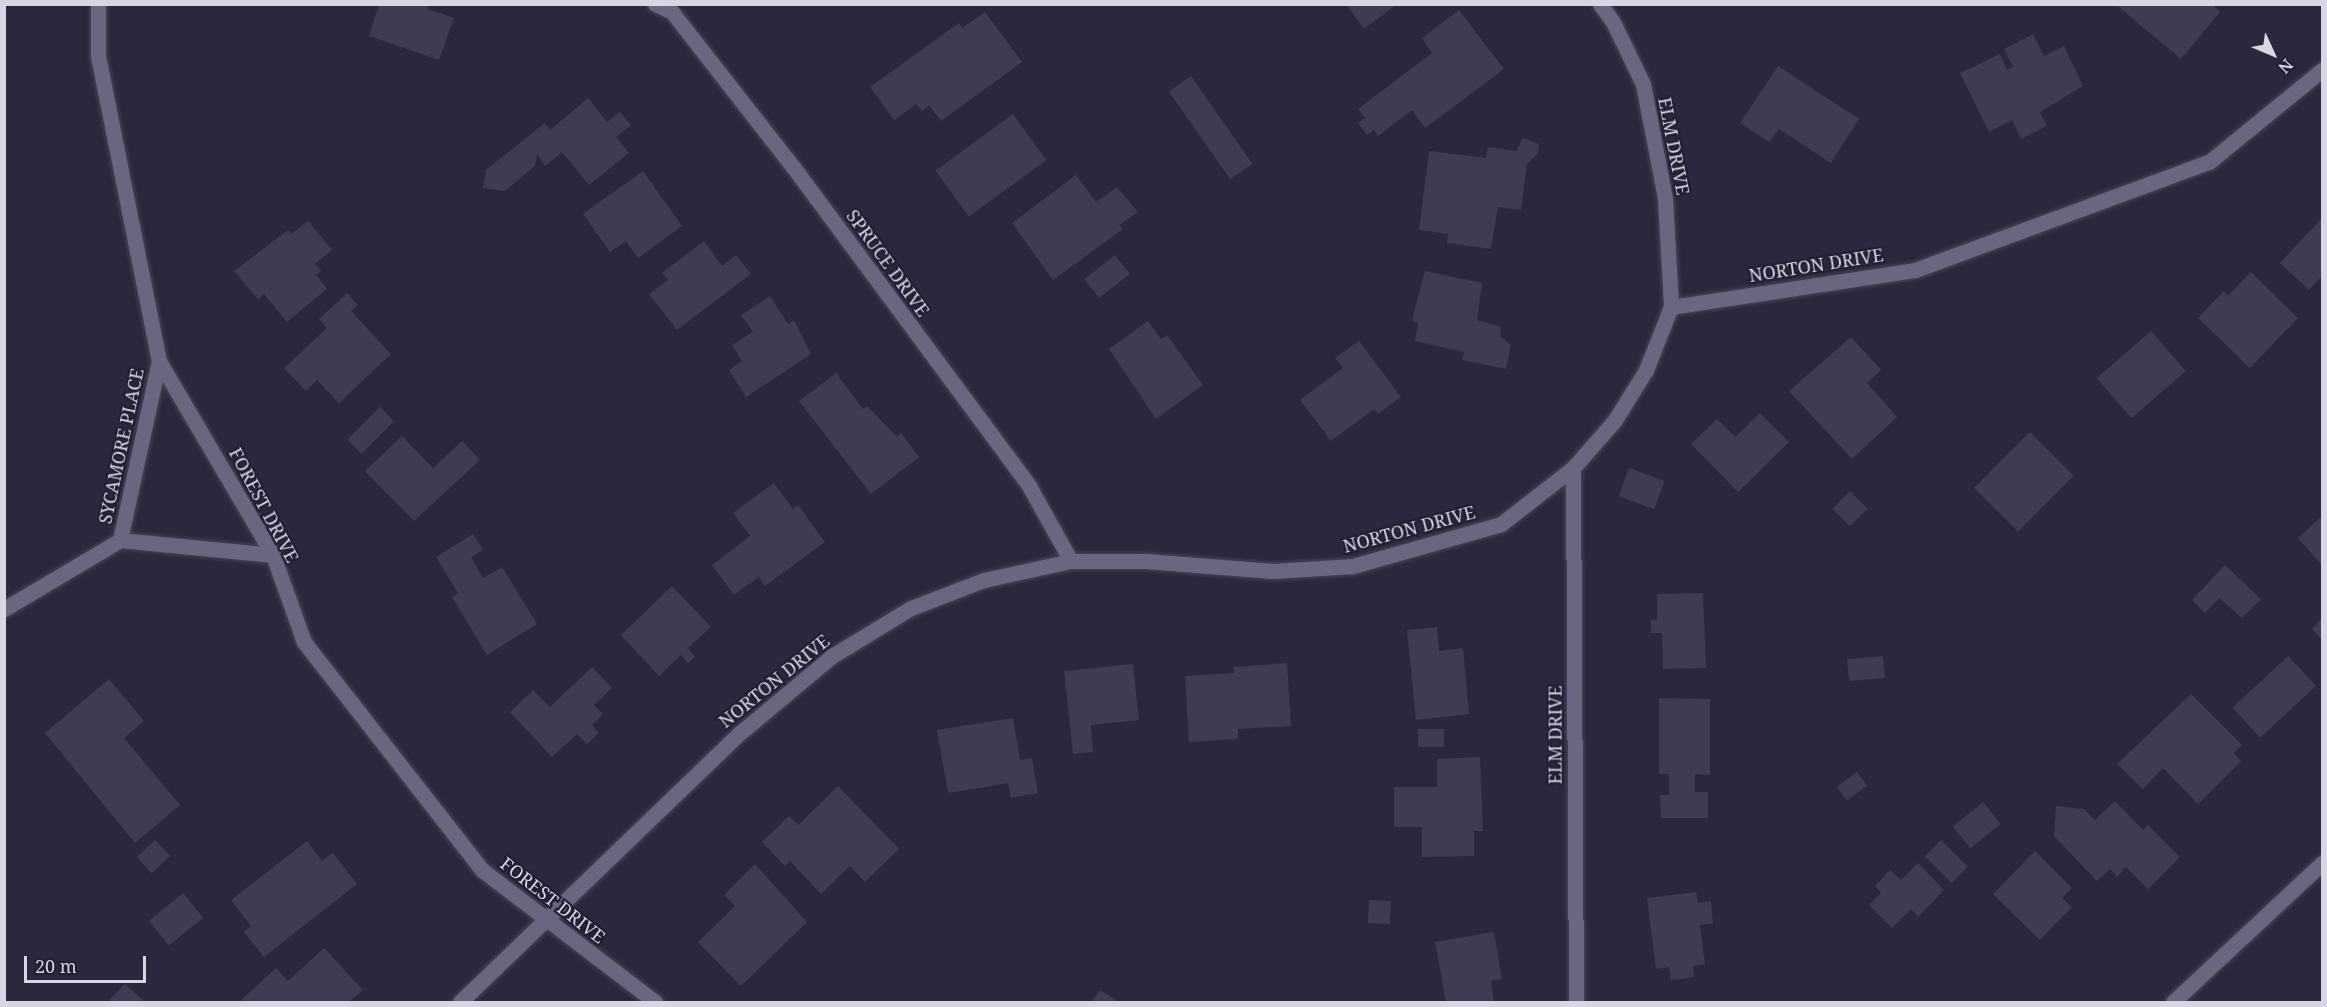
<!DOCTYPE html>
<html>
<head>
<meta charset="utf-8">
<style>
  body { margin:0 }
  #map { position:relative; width:2327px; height:1007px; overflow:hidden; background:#2a283d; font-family:"Noto Serif",serif }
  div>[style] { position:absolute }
  .building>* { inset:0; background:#3e3c52; transform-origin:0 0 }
  .roads { filter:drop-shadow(0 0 2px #464456) drop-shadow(0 0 2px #464456) }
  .minor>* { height:15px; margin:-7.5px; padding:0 7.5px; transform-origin:7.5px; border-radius:7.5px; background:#68677f }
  span { translate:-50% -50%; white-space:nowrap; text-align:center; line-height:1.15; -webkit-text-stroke:4.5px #211f33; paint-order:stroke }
  .street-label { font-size:18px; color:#d6d6e4 }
  .frame { position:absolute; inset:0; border:6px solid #d6d6e4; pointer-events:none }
  .north { position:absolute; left:2243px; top:24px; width:60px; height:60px; -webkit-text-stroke:4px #211f33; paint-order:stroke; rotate:134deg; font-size:16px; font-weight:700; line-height:24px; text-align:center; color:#d6d6e4 }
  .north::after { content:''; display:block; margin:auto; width:21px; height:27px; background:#d6d6e4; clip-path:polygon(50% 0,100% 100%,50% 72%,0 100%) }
  .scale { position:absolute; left:24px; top:956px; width:122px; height:27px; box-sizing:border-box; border:3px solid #d6d6e4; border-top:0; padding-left:8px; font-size:18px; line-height:21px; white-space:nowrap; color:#d6d6e4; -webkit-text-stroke:4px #211f33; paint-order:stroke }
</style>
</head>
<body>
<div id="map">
  <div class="building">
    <div style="clip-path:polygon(379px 4px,429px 4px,428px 9px,454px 18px,439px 60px,369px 36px)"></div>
    <div style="clip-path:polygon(1346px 4px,1397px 4px,1364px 29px)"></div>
    <div style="clip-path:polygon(2115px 4px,2211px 4px,2220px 12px,2181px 59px)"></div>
    <div style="clip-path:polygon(1459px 10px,1504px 69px,1425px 128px,1412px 110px,1378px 136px,1374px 130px,1367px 135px,1358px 123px,1365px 118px,1358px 109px,1432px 53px,1422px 38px)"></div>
    <div style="clip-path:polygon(985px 12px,1022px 62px,941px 121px,929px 105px,922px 111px,916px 104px,894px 120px,870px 87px,959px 23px,962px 28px)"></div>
    <div style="clip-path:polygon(2033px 34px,2044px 56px,2064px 46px,2083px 86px,2040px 112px,2047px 126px,2021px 139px,2012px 120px,1989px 132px,1960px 73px,2000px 54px,2007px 70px,2013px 67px,2004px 49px)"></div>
    <div style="clip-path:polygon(1778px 66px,1859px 119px,1831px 163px,1779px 129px,1769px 142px,1740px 123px)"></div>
    <div style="left:1191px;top:76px;width:107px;height:27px;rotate:55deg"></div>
    <div style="clip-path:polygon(588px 98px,607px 122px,620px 112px,631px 125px,616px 137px,629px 153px,589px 185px,562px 152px,545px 166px,537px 154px,535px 166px,505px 191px,483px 188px,486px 170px,545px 123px,550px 130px)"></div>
    <div style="left:1013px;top:114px;width:57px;height:96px;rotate:54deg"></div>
    <div style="clip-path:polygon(1523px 138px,1539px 144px,1538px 154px,1527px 164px,1521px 210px,1498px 207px,1491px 249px,1447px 243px,1448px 234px,1419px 230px,1429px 151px,1486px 158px,1488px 147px,1516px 151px)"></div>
    <div style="clip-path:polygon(643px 171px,682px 226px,638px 258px,626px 241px,610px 252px,583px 214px)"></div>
    <div style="clip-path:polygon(1076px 175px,1096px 202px,1117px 187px,1138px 212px,1119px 225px,1123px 229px,1053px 280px,1012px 223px)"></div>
    <div style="clip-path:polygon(2322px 218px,2322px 276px,2309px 290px,2280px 263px)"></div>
    <div style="clip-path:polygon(308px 221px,332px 250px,315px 264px,321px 271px,316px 275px,327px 289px,287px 322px,264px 294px,258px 299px,234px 271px,288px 230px,291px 234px)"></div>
    <div style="clip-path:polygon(704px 241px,722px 266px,736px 255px,751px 274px,677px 330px,649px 294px,668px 280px,662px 273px)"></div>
    <div style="left:1115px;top:255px;width:24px;height:39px;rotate:52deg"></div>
    <div style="clip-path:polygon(1425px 271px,1482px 283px,1477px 320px,1501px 327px,1500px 336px,1511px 345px,1506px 369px,1462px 360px,1464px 352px,1415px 341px,1418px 323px,1412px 321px)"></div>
    <div style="clip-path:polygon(2251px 272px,2298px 318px,2250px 368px,2198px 318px,2224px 291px,2228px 296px)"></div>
    <div style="clip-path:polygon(347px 293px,358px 305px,351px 311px,391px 354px,339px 403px,317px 380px,306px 391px,284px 368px,327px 328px,319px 319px)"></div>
    <div style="clip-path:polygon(770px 296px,788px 324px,794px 320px,811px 354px,746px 397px,729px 370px,742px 361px,732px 345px,753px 332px,741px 315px)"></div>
    <div style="clip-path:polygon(1148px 321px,1161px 339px,1167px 335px,1203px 385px,1156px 419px,1109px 349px)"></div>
    <div style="left:2151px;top:331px;width:53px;height:72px;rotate:49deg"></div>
    <div style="clip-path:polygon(1851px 337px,1881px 370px,1867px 383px,1897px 417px,1852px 459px,1789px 391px)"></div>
    <div style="clip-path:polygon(1359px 341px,1401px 397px,1378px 414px,1374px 409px,1331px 441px,1300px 400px,1343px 368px,1335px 358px)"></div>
    <div style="clip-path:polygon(836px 373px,863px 409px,867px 406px,897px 437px,901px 433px,919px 457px,871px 494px,799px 401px)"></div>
    <div style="left:380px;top:407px;width:20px;height:46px;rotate:45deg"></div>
    <div style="clip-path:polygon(1760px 413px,1789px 442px,1738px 492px,1691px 444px,1717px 419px,1735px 437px)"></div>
    <div style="left:2030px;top:432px;width:62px;height:79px;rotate:45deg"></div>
    <div style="clip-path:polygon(402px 436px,433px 468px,462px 441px,480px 460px,414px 521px,365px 471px)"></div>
    <div style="left:1629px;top:468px;width:38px;height:30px;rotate:20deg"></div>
    <div style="clip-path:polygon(774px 483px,793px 509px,798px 505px,825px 542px,765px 586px,759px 577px,734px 595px,712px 565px,750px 536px,733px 513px)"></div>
    <div style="left:1850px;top:491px;width:25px;height:25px;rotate:45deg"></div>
    <div style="clip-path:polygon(2322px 516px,2322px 565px,2298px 538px)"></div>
    <div style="clip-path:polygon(473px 534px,483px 550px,471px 557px,483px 578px,502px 567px,537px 624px,487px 655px,452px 597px,458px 593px,436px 557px)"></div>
    <div style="clip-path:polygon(2225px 565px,2261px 599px,2242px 618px,2219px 598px,2205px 613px,2192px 600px)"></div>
    <div style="clip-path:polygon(672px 586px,711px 627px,688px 648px,695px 657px,688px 663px,681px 655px,659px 676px,621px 635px)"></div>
    <div style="clip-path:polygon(1703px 593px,1706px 668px,1663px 669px,1662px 633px,1651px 633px,1651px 620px,1657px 620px,1657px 594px)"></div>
    <div style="clip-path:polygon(2322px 618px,2322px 640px,2312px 629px)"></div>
    <div style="clip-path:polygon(1437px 627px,1439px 651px,1463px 648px,1469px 714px,1416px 720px,1407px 630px)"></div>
    <div style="left:1883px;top:656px;width:22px;height:36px;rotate:85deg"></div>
    <div style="left:2288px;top:656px;width:41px;height:76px;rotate:47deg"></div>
    <div style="clip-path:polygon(1287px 663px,1291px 726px,1238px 729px,1238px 739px,1189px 742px,1185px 676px,1234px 673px,1234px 667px)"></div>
    <div style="clip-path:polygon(1133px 664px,1139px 720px,1091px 725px,1093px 752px,1073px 754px,1064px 671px)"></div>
    <div style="clip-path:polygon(592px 667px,612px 688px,594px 705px,603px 714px,592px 725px,599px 733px,587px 744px,577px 734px,552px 757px,510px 712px,533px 690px,550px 707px)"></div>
    <div style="clip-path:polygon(109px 679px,144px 721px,124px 738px,180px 805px,135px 843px,45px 733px)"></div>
    <div style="clip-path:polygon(2191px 694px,2242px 745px,2234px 753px,2241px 761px,2198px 804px,2163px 768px,2143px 789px,2117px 764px)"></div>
    <div style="clip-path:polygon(1659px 698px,1710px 699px,1710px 775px,1695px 774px,1695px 792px,1708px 792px,1708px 818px,1661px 818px,1660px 795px,1669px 795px,1669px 774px,1659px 774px)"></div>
    <div style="clip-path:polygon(1013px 718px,1020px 760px,1032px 758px,1038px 793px,1011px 798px,1008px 783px,948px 793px,937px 730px)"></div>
    <div style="left:1418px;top:729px;width:26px;height:18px"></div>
    <div style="clip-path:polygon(1480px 757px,1483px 831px,1474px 831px,1474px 856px,1422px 857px,1422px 827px,1394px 827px,1394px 787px,1437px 787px,1437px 759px)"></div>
    <div style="left:1857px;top:772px;width:17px;height:25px;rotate:54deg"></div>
    <div style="clip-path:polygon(838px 786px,899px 849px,865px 882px,850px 866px,821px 894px,790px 861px,785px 866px,762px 842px,789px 816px,798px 825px)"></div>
    <div style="clip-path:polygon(2115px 801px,2143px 830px,2148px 825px,2180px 857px,2148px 889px,2126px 867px,2117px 877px,2110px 869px,2097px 881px,2054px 836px,2056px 806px,2084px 809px,2095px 820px)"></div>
    <div style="left:1983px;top:802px;width:28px;height:39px;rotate:51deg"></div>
    <div style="left:155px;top:840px;width:22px;height:25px;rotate:47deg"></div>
    <div style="left:1941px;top:840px;width:38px;height:23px;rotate:45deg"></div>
    <div style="clip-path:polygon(307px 841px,322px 861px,333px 853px,357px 884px,264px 957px,244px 932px,251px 926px,231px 900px)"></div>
    <div style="clip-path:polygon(2035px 851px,2072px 888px,2062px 898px,2072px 907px,2040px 940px,1993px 894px)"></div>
    <div style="clip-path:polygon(1918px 863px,1944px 890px,1918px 917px,1911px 909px,1892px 928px,1869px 905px,1881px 893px,1875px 886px,1890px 870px,1901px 880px)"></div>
    <div style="clip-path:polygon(755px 864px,807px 922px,741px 986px,698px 942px,735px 906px,724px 895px)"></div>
    <div style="clip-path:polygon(1696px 892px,1698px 903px,1711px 901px,1713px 923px,1700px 925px,1705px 964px,1693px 966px,1694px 977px,1671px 980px,1669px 967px,1656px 969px,1647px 898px)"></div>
    <div style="left:183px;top:893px;width:32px;height:44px;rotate:51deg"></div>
    <div style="left:1369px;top:900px;width:22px;height:23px;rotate:3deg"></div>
    <div style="clip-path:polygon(1494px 932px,1502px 979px,1491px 981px,1494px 1002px,1446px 1002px,1435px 942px)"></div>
    <div style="clip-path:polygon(324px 948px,363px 990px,349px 1002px,239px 1002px,276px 968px,288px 981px)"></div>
    <div style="clip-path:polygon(125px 984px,145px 1002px,111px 1002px,109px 1000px)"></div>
    <div style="clip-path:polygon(1100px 990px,1119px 1002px,1091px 1002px)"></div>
  </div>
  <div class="roads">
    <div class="minor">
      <div style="left:98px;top:4px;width:52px;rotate:90deg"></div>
      <div style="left:98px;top:56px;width:311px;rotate:78.7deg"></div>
      <div style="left:159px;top:361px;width:225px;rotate:59.6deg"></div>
      <div style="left:273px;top:555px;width:92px;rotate:70.4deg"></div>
      <div style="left:304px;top:642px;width:289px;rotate:52deg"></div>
      <div style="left:482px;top:870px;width:218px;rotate:37.3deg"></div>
      <div style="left:655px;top:4px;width:19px;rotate:25deg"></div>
      <div style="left:672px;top:12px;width:198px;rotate:52deg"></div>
      <div style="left:794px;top:168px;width:395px;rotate:53.5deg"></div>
      <div style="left:1029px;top:486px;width:86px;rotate:60.8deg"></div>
      <div style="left:1600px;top:4px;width:22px;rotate:54deg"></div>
      <div style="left:1613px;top:22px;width:69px;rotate:64.2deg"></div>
      <div style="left:1643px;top:84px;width:116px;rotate:79.1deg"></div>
      <div style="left:1665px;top:198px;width:109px;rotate:86.8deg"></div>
      <div style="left:1573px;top:468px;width:534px;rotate:89.68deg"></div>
      <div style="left:120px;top:540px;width:183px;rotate:-77.7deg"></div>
      <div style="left:4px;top:609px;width:135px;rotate:-30.7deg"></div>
      <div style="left:120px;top:540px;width:154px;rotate:5.6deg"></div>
      <div style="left:460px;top:1002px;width:390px;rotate:-43.9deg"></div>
      <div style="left:741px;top:732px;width:119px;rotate:-39.9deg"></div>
      <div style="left:832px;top:656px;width:92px;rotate:-31.3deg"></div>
      <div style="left:911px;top:608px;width:78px;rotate:-21deg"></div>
      <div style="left:984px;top:580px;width:89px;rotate:-12.3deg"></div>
      <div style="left:1071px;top:561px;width:75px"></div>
      <div style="left:1146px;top:561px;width:127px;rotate:4.5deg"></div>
      <div style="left:1273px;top:571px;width:80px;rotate:-3.6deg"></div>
      <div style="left:1353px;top:566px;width:154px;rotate:-15.8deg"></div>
      <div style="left:1501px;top:524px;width:91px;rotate:-37.9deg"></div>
      <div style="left:1573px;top:468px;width:64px;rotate:-48.8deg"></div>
      <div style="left:1615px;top:420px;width:59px;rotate:-58.2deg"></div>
      <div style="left:1646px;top:370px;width:68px;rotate:-68.4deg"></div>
      <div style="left:1671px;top:307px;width:247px;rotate:-8.6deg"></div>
      <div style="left:1915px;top:270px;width:313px;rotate:-20.2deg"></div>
      <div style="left:2209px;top:162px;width:146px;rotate:-39.2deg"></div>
      <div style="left:2173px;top:1002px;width:204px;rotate:-43deg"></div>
    </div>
  </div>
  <div class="street-label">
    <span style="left:1674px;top:146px;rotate:79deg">ELM DRIVE</span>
    <span style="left:888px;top:263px;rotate:54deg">SPRUCE DRIVE</span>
    <span style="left:1816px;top:265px;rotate:-9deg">NORTON DRIVE</span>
    <span style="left:121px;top:446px;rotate:-78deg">SYCAMORE PLACE</span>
    <span style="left:264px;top:505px;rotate:62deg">FOREST DRIVE</span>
    <span style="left:1409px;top:529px;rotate:-15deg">NORTON DRIVE</span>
    <span style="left:774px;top:681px;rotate:-39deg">NORTON DRIVE</span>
    <span style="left:1555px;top:735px;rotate:-90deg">ELM DRIVE</span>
    <span style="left:553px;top:900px;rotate:38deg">FOREST DRIVE</span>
  </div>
  <div class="frame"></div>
  <div class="north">N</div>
  <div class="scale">20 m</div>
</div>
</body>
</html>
